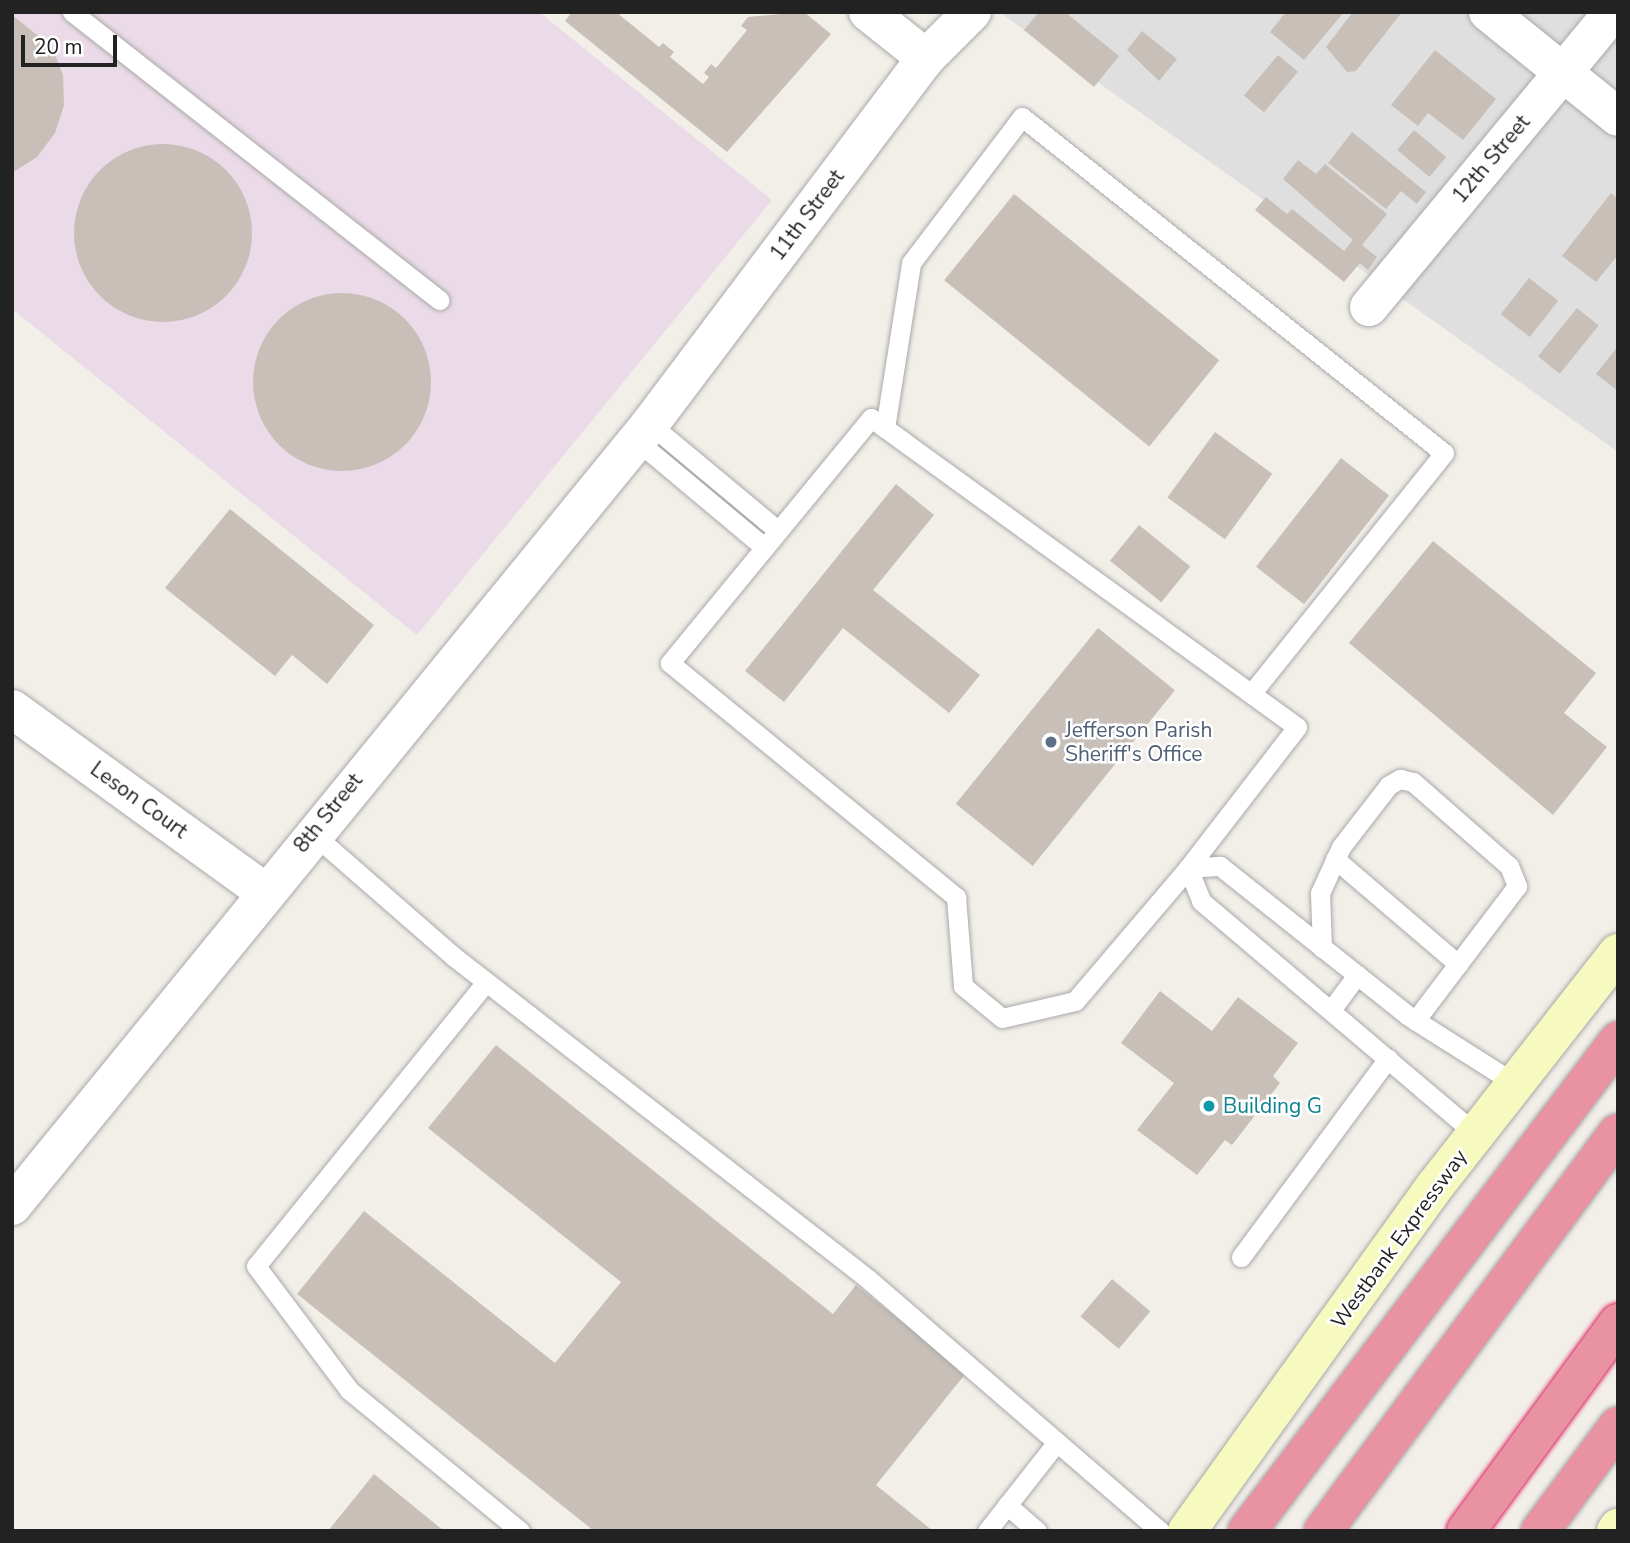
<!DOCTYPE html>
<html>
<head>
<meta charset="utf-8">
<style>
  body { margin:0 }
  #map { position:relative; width:1630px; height:1543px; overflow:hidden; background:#f2efe9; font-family:"Nunito Sans",sans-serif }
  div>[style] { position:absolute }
  .residential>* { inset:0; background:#e0dfdf }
  .industrial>* { inset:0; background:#ebdbe8 }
  .building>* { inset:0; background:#c7bfb8; transform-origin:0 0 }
  .round { border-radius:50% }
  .roads { filter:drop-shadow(0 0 2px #a9a9a9) drop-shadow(0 0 2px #a9a9a9) }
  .service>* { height:19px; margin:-9.5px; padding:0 9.5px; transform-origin:9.5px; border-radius:9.5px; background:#fff }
  .minor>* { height:38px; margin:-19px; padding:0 19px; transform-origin:19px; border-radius:19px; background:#fff }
  .secondary>* { height:38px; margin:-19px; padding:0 19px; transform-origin:19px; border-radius:19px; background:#f7fabf }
  .motorway>* { height:38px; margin:-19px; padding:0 19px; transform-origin:19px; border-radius:19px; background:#e892a2 }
  .bridges { filter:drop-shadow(0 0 2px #dc2a67) drop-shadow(0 0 2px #dc2a67) }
  .motorway-bridge>* { height:38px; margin:-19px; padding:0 19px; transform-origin:19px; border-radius:19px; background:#e892a2 }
  .dots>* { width:19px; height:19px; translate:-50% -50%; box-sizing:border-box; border:4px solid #fff; border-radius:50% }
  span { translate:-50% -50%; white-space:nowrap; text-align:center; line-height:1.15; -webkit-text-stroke:5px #fff; paint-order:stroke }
  .street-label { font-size:21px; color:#222 }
  .service-label { font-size:21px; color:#4e5e75 }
  .left { translate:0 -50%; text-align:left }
  .culture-label { font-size:21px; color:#0d838f }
  .frame { position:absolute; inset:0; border:14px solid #222; pointer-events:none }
  .scale { position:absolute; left:21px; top:35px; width:96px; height:32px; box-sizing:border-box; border:4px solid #222; border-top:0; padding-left:9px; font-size:21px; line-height:24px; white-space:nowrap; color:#222; -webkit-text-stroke:5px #fff; paint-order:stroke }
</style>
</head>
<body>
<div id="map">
  <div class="residential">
    <div style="clip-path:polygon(999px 12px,1618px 12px,1618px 452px)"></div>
  </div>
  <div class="industrial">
    <div style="clip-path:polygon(12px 12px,539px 12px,772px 200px,417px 635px,12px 309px)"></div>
  </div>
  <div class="building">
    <div style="clip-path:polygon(572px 12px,616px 12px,659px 47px,663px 43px,674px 52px,670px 57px,703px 84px,709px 77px,704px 73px,711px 64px,716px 68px,747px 30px,741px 26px,748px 17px,804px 12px,831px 34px,727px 152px,565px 21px)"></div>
    <div style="clip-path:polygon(1039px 12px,1065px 12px,1119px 56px,1094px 87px,1024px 30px)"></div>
    <div style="clip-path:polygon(1286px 12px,1344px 12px,1304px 60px,1270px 32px)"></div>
    <div style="clip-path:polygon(1353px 12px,1402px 12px,1356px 71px,1347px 72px,1326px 47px)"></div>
    <div style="clip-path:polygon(12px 15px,52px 47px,63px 75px,64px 105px,55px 133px,37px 157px,12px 173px)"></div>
    <div style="clip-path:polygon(1142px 31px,1177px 59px,1159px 81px,1127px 50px)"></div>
    <div style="clip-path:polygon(1435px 50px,1496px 99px,1463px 140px,1428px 113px,1418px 126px,1391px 105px)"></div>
    <div style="left:1278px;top:55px;width:26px;height:53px;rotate:40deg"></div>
    <div style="left:1414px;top:130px;width:42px;height:26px;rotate:40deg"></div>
    <div style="clip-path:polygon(1352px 132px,1426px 192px,1417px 204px,1401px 191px,1386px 209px,1328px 163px)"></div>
    <div class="round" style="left:74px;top:144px;width:178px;height:178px"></div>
    <div style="clip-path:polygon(1298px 160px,1316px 174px,1325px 164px,1387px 214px,1362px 245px,1377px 257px,1368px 270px,1360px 263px,1344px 282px,1255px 210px,1266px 197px,1287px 214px,1292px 209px,1344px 251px,1353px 240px,1283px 179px)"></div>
    <div style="clip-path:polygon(1611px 193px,1618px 199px,1618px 255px,1596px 282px,1562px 256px)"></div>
    <div style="left:1014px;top:194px;width:264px;height:111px;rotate:39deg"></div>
    <div style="left:1529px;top:278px;width:37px;height:46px;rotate:38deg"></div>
    <div class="round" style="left:253px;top:293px;width:178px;height:178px"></div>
    <div style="left:1577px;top:308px;width:28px;height:62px;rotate:39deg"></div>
    <div style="clip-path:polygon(1618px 346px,1618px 391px,1596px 374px)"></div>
    <div style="left:1215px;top:432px;width:71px;height:81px;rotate:36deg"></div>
    <div style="left:1341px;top:458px;width:61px;height:138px;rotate:38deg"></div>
    <div style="clip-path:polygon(896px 484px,934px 515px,873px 590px,980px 675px,949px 713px,843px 628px,784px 702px,745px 671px)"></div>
    <div style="clip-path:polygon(230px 509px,374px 625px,327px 684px,292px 655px,275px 676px,165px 588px)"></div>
    <div style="left:1139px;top:525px;width:66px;height:46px;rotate:39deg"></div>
    <div style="clip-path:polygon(1433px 541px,1596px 673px,1564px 713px,1607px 747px,1553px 815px,1349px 643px)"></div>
    <div style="left:1098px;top:628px;width:99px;height:226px;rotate:39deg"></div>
    <div style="clip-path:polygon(1160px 991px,1212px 1031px,1238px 997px,1298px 1043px,1273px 1076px,1280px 1083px,1232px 1145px,1225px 1140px,1197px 1175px,1137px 1130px,1174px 1083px,1121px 1043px)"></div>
    <div style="clip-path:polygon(496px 1045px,833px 1314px,856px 1285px,966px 1373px,876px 1485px,933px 1531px,594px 1531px,297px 1294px,364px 1211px,555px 1363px,621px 1282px,428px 1128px)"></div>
    <div style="left:1112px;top:1279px;width:50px;height:49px;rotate:40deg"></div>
    <div style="clip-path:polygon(374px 1474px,444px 1531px,328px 1531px)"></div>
  </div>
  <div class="roads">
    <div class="service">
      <div style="left:72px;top:12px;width:467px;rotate:38.1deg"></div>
      <div style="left:650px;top:424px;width:165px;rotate:39.8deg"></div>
      <div style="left:885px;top:428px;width:167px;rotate:-81deg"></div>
      <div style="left:911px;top:263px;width:183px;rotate:-52.8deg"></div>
      <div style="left:1022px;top:117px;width:539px;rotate:38.53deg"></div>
      <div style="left:1444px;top:453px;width:307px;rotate:128.7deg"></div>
      <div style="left:636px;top:440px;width:167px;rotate:39.9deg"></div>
      <div style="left:312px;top:833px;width:187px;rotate:41.1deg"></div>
      <div style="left:453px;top:956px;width:526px;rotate:37.89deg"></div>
      <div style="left:868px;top:1279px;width:386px;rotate:40.8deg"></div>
      <div style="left:1335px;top:859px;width:162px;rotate:40.5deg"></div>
      <div style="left:1188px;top:868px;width:178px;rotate:-52.3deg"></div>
      <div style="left:1297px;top:727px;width:526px;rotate:-144.04deg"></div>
      <div style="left:871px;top:418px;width:317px;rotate:129.4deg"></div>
      <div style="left:670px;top:663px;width:370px;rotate:39.3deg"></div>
      <div style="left:956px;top:897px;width:89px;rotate:85.5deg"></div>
      <div style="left:963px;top:986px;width:50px;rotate:39.4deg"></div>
      <div style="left:1002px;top:1018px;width:75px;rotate:-13.1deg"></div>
      <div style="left:1075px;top:1001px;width:175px;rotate:-49.6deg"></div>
      <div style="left:1188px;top:868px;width:32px;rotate:-4deg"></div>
      <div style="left:1220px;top:866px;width:239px;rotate:38.5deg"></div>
      <div style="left:1407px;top:1015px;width:127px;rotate:32.4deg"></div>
      <div style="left:1188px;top:868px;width:35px;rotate:68deg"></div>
      <div style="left:1201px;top:901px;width:360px;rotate:40.3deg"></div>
      <div style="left:1322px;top:948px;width:55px;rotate:-92.1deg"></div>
      <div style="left:1320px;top:893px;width:51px;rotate:-65.5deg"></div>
      <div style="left:1341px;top:847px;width:78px;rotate:-52.3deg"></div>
      <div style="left:1389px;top:785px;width:13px;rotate:-29deg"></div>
      <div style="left:1400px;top:779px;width:13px;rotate:13deg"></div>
      <div style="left:1413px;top:782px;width:128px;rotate:41.2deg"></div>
      <div style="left:1509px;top:866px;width:22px;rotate:68deg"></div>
      <div style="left:1517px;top:886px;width:169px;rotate:127.1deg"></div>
      <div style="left:486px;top:982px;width:365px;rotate:129deg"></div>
      <div style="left:256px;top:1266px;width:155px;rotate:53.1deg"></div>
      <div style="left:349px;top:1390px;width:222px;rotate:39.5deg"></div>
      <div style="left:1331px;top:1010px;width:44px;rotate:-53.4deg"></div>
      <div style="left:1241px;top:1257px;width:247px;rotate:-53.5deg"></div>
      <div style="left:1007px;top:1505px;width:40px;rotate:41deg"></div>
      <div style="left:987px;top:1531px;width:113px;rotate:-51.8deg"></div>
    </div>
    <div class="minor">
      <div style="left:868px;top:12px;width:74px;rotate:38.4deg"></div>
      <div style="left:1488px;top:12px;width:167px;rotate:38.9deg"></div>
      <div style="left:1369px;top:307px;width:383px;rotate:-50.4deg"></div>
      <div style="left:12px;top:709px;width:312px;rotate:35.9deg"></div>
      <div style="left:12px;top:1206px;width:1009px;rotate:-50.79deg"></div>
      <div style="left:650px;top:424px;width:458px;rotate:-53deg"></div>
      <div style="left:926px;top:58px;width:65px;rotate:-45deg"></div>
    </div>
    <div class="secondary">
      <div style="left:1187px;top:1531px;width:425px;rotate:-54.3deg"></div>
      <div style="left:1435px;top:1186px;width:296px;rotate:-51.9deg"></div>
      <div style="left:1616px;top:1531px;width:4px;rotate:-56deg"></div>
    </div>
    <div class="motorway">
      <div style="left:1247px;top:1531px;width:615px;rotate:-52.87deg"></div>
      <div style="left:1323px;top:1531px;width:495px;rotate:-53.5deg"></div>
      <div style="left:1540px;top:1531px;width:131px;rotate:-53.4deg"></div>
    </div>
  </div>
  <div class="bridges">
    <div class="motorway-bridge">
      <div style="left:1466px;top:1531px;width:258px;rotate:-53.8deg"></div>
    </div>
  </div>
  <div class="dots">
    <div style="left:1051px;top:742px;background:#5c6f8a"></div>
    <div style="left:1209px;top:1106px;background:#0f9aa8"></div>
  </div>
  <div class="street-label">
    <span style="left:1491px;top:159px;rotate:-50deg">12th Street</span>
    <span style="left:807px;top:215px;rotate:-53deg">11th Street</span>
    <span style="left:139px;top:800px;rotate:36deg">Leson Court</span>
    <span style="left:328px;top:813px;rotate:-51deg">8th Street</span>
    <span style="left:1399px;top:1239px;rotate:-54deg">Westbank Expressway</span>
  </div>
  <div class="service-label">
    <span class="left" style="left:1065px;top:742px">Jefferson Parish<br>Sheriff's Office</span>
  </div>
  <div class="culture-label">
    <span class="left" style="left:1223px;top:1106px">Building G</span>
  </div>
  <div class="frame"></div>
  <div class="scale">20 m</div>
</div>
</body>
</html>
